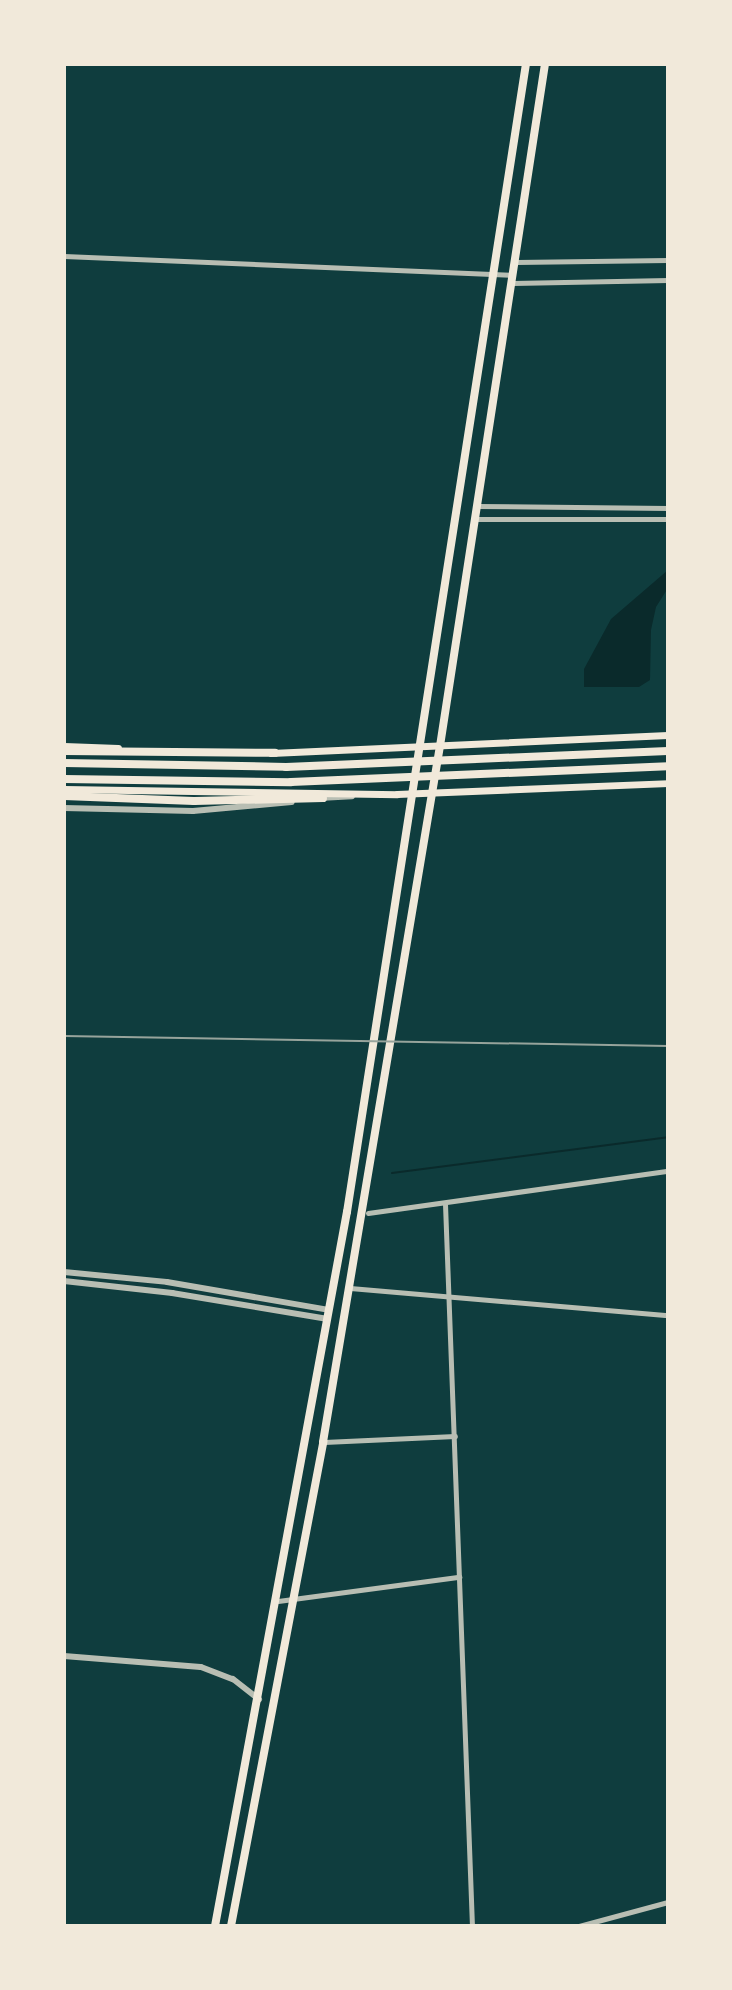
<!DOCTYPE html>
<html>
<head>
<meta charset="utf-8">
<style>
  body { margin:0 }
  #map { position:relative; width:732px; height:1990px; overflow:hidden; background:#0f3d3e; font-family:Barlow,sans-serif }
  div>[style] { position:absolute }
  .water>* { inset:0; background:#0a2a2b }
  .stream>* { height:2px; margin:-1px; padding:0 1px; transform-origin:1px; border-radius:1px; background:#0a2a2b }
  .minor>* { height:5px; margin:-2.5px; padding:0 2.5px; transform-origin:2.5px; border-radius:2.5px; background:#b8beb3 }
  .tertiary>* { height:6px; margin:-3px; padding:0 3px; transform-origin:3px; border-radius:3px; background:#b8beb3 }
  .secondary>* { height:7px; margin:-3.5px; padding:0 3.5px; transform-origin:3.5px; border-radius:3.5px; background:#f1e9da }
  .trunk>* { height:8px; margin:-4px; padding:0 4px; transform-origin:4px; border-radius:4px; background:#f1e9da }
  .rail>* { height:2px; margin:-1px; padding:0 1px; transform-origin:1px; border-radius:1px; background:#97a49c }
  span { translate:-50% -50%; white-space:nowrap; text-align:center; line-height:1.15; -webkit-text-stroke:6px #f1e9da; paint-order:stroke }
  .frame { position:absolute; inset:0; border:66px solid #f1e9da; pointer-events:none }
</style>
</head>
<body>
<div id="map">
  <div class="water">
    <div style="clip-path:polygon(668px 570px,668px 588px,656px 607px,651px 630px,650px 680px,639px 687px,584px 687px,584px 669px,611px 619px)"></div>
  </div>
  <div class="stream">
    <div style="left:392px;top:1173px;width:278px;rotate:-7.4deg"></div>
  </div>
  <div class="minor">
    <div style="left:64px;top:256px;width:449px;rotate:2.4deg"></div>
    <div style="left:516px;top:262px;width:152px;rotate:-0.8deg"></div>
    <div style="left:513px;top:283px;width:155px;rotate:-1.1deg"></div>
    <div style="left:477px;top:506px;width:191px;rotate:0.6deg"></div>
    <div style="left:475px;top:519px;width:193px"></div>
    <div style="left:445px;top:1204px;width:723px;rotate:87.86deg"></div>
    <div style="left:368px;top:1213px;width:303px;rotate:-8deg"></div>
    <div style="left:350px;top:1288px;width:319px;rotate:4.9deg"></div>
    <div style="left:324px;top:1442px;width:131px;rotate:-2.6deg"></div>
    <div style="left:278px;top:1601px;width:183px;rotate:-7.6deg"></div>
    <div style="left:579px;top:1926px;width:92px;rotate:-15.1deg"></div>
  </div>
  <div class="tertiary">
    <div style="left:319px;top:798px;width:33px;rotate:-3deg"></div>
    <div style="left:64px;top:808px;width:129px;rotate:1.3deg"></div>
    <div style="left:193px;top:811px;width:99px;rotate:-5.2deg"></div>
    <div style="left:64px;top:1272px;width:103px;rotate:5.5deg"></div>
    <div style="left:167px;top:1282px;width:164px;rotate:9.8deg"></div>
    <div style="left:64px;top:1281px;width:109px;rotate:6.3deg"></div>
    <div style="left:172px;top:1293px;width:158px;rotate:9.5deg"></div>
    <div style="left:64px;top:1656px;width:137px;rotate:4.6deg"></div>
    <div style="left:201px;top:1667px;width:34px;rotate:21deg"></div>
    <div style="left:233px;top:1679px;width:33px;rotate:38deg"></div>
  </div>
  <div class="secondary">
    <div style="left:64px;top:746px;width:54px;rotate:2.1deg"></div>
    <div style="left:271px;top:753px;width:397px;rotate:-2.6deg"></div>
    <div style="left:64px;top:789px;width:333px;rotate:0.9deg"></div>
    <div style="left:397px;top:794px;width:271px;rotate:-2.3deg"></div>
  </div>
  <div class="trunk">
    <div style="left:64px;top:751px;width:211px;rotate:0.5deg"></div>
    <div style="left:64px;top:763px;width:222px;rotate:1deg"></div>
    <div style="left:286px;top:767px;width:382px;rotate:-2.4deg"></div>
    <div style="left:64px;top:779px;width:227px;rotate:0.8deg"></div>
    <div style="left:291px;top:782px;width:377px;rotate:-2.4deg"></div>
    <div style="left:64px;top:796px;width:130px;rotate:2.2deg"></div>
    <div style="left:194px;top:801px;width:129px;rotate:-1.3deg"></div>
    <div style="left:215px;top:1926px;width:726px;rotate:-79.53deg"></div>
    <div style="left:347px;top:1212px;width:1162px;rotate:-81.14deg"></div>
    <div style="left:231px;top:1926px;width:493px;rotate:-79.2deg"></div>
    <div style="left:323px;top:1442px;width:706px;rotate:-80.46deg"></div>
    <div style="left:440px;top:746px;width:690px;rotate:-81.25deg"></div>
  </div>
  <div class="rail">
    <div style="left:64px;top:1036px;width:604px;rotate:0.95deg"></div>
  </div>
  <div class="frame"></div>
</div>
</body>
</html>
